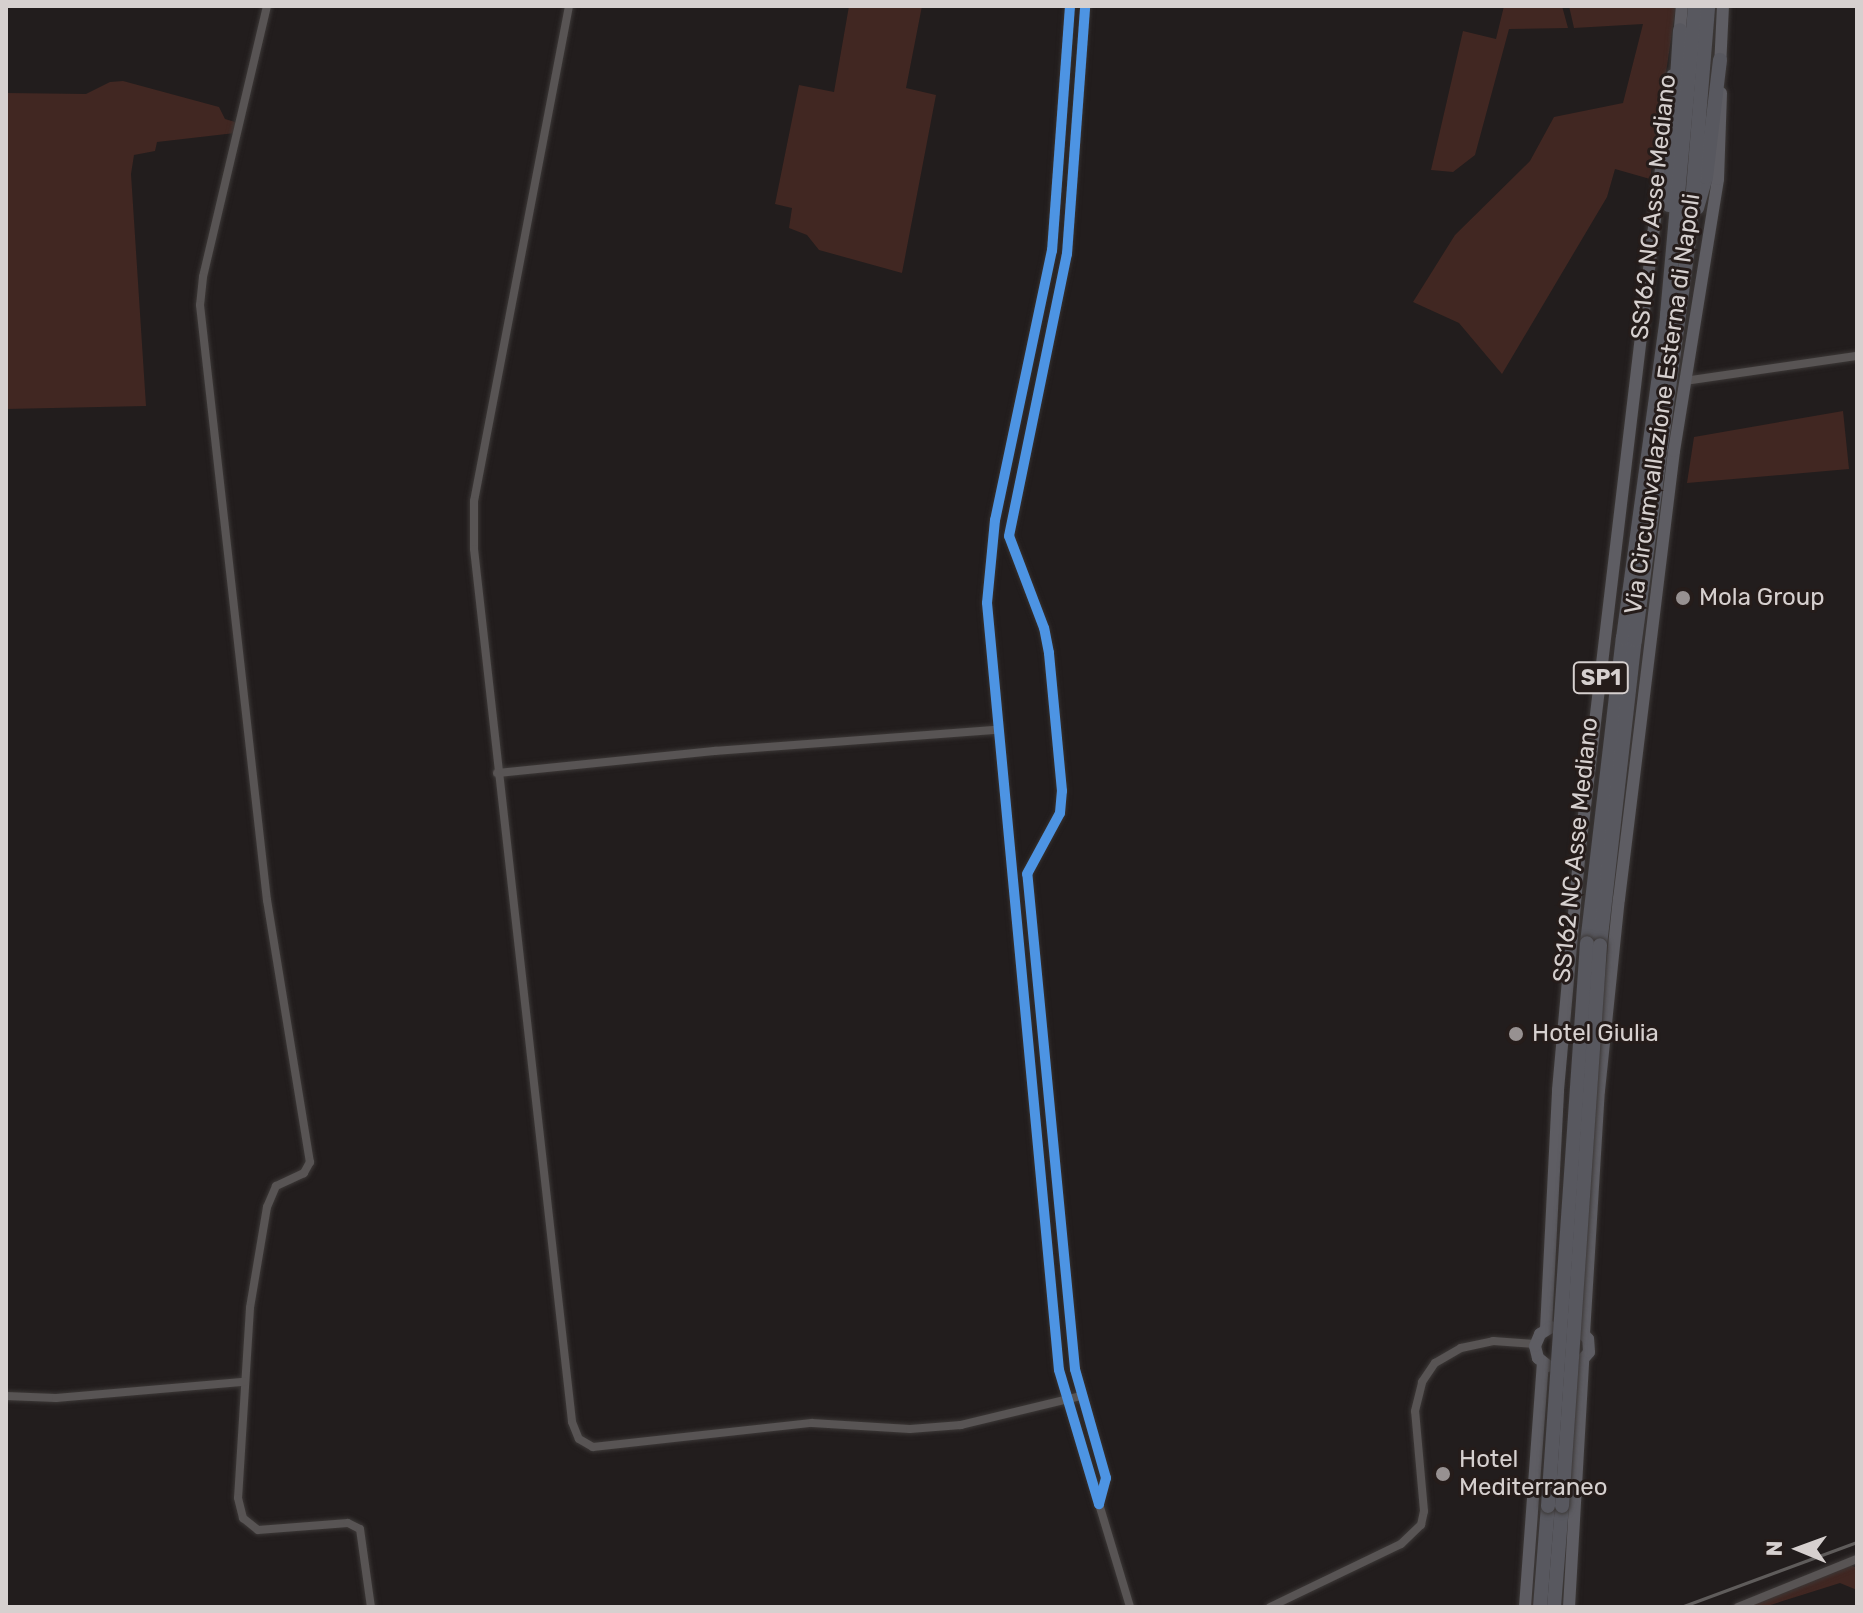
<!DOCTYPE html>
<html>
<head>
<meta charset="utf-8">
<style>
  body { margin:0 }
  #map { position:relative; width:1863px; height:1613px; overflow:hidden; background:#221d1d; font-family:Rubik,sans-serif }
  div>[style] { position:absolute }
  .green>* { inset:0; background:#412722 }
  .roads { filter:drop-shadow(0 0 2px #3c3837) drop-shadow(0 0 2px #3c3837) }
  .street>* { height:8px; margin:-4px; padding:0 4px; transform-origin:4px; border-radius:4px; background:#585454 }
  .primary>* { height:12px; margin:-6px; padding:0 6px; transform-origin:6px; border-radius:6px; background:#5e5d63 }
  .highway>* { height:14px; margin:-7px; padding:0 7px; transform-origin:7px; border-radius:7px; background:#58585f }
  .rail>* { height:3px; margin:-1.5px; padding:0 1.5px; transform-origin:1.5px; border-radius:1.5px; background:#5f5c5b }
  .bridges { filter:drop-shadow(0 0 2px #3c3837) drop-shadow(0 0 2px #3c3837) }
  .highway-bridge>* { height:14px; margin:-7px; padding:0 7px; transform-origin:7px; border-radius:7px; background:#58585f }
  .cycleway>* { height:10px; margin:-5px; padding:0 5px; transform-origin:5px; border-radius:5px; background:#4d94e3 }
  .dots>* { width:22px; height:22px; translate:-50% -50%; box-sizing:border-box; border:4px solid #251c1a; border-radius:50% }
  span { translate:-50% -50%; white-space:nowrap; text-align:center; line-height:1.15; -webkit-text-stroke:6px #251c1a; paint-order:stroke }
  .shield-label span { padding:2px 6px; background:#251c1a; border:2px solid; border-radius:6px; -webkit-text-stroke-width:0 }
  .shield-label { font-size:22px; color:#d6d0cf; font-weight:700 }
  .street-label { font-size:24px; color:#d6d0cf }
  .poi-label { font-size:24px; color:#d6d0cf }
  .left { translate:0 -50%; text-align:left }
  .frame { position:absolute; inset:0; border:8px solid #d6d0cf; pointer-events:none }
  .north { position:absolute; left:1759px; top:1509px; width:80px; height:80px; -webkit-text-stroke:6px #251c1a; paint-order:stroke; rotate:271deg; font-size:22px; font-weight:700; line-height:32px; text-align:center; color:#d6d0cf }
  .north::after { content:''; display:block; margin:auto; width:28px; height:36px; background:#d6d0cf; clip-path:polygon(50% 0,100% 100%,50% 72%,0 100%) }
</style>
</head>
<body>
<div id="map">
  <div class="green">
    <div style="clip-path:polygon(849px 6px,922px 6px,906px 88px,936px 95px,902px 273px,819px 250px,807px 235px,789px 228px,792px 208px,775px 204px,799px 85px,834px 92px)"></div>
    <div style="clip-path:polygon(1504px 6px,1562px 6px,1568px 28px,1509px 29px,1475px 155px,1453px 172px,1431px 170px,1463px 31px,1496px 39px)"></div>
    <div style="clip-path:polygon(1569px 6px,1676px 6px,1650px 179px,1615px 169px,1607px 197px,1502px 374px,1459px 323px,1413px 302px,1455px 235px,1530px 161px,1554px 117px,1623px 103px,1643px 24px,1574px 28px)"></div>
    <div style="clip-path:polygon(123px 81px,219px 107px,225px 119px,235px 122px,235px 133px,157px 142px,155px 151px,134px 155px,131px 174px,146px 406px,6px 409px,6px 93px,86px 94px,110px 82px)"></div>
    <div style="clip-path:polygon(1843px 411px,1849px 469px,1687px 483px,1694px 437px)"></div>
    <div style="clip-path:polygon(1850px 1565px,1857px 1568px,1857px 1590px,1840px 1583px,1764px 1607px,1742px 1607px)"></div>
  </div>
  <div class="roads">
    <div class="street">
      <div style="left:267px;top:6px;width:278px;rotate:103.3deg"></div>
      <div style="left:203px;top:277px;width:28px;rotate:96deg"></div>
      <div style="left:200px;top:305px;width:599px;rotate:83.58deg"></div>
      <div style="left:267px;top:900px;width:266px;rotate:80.7deg"></div>
      <div style="left:310px;top:1162px;width:13px;rotate:119deg"></div>
      <div style="left:304px;top:1173px;width:31px;rotate:155deg"></div>
      <div style="left:276px;top:1186px;width:23px;rotate:113deg"></div>
      <div style="left:267px;top:1207px;width:102px;rotate:99.6deg"></div>
      <div style="left:250px;top:1308px;width:190px;rotate:93.6deg"></div>
      <div style="left:238px;top:1498px;width:21px;rotate:76deg"></div>
      <div style="left:243px;top:1518px;width:19px;rotate:39deg"></div>
      <div style="left:258px;top:1530px;width:90px;rotate:-4.4deg"></div>
      <div style="left:348px;top:1523px;width:13px;rotate:27deg"></div>
      <div style="left:360px;top:1529px;width:79px;rotate:82deg"></div>
      <div style="left:569px;top:6px;width:504px;rotate:100.86deg"></div>
      <div style="left:474px;top:501px;width:48px;rotate:90deg"></div>
      <div style="left:474px;top:549px;width:878px;rotate:83.59deg"></div>
      <div style="left:572px;top:1422px;width:18px;rotate:68deg"></div>
      <div style="left:579px;top:1439px;width:16px;rotate:30deg"></div>
      <div style="left:593px;top:1447px;width:220px;rotate:-6.3deg"></div>
      <div style="left:812px;top:1423px;width:98px;rotate:3.5deg"></div>
      <div style="left:910px;top:1429px;width:51px;rotate:-4.5deg"></div>
      <div style="left:961px;top:1425px;width:123px;rotate:-13.6deg"></div>
      <div style="left:1070px;top:6px;width:245px;rotate:94.2deg"></div>
      <div style="left:1052px;top:250px;width:276px;rotate:101.9deg"></div>
      <div style="left:995px;top:520px;width:83px;rotate:95.5deg"></div>
      <div style="left:987px;top:603px;width:770px;rotate:84.64deg"></div>
      <div style="left:1059px;top:1370px;width:140px;rotate:73.4deg"></div>
      <div style="left:1099px;top:1504px;width:27px;rotate:-75deg"></div>
      <div style="left:1106px;top:1478px;width:113px;rotate:-105.9deg"></div>
      <div style="left:1075px;top:1369px;width:497px;rotate:-95.5deg"></div>
      <div style="left:1027px;top:874px;width:69px;rotate:-61.6deg"></div>
      <div style="left:1060px;top:813px;width:22px;rotate:-85deg"></div>
      <div style="left:1062px;top:791px;width:139px;rotate:-95.4deg"></div>
      <div style="left:1049px;top:653px;width:25px;rotate:-101deg"></div>
      <div style="left:1044px;top:628px;width:98px;rotate:-110.8deg"></div>
      <div style="left:1009px;top:536px;width:288px;rotate:-78.4deg"></div>
      <div style="left:1067px;top:254px;width:249px;rotate:-85.8deg"></div>
      <div style="left:1685px;top:381px;width:174px;rotate:-8.3deg"></div>
      <div style="left:497px;top:773px;width:219px;rotate:-5.8deg"></div>
      <div style="left:715px;top:751px;width:282px;rotate:-4.3deg"></div>
      <div style="left:6px;top:1396px;width:50px;rotate:2.3deg"></div>
      <div style="left:56px;top:1398px;width:189px;rotate:-4.9deg"></div>
      <div style="left:1099px;top:1504px;width:108px;rotate:73.2deg"></div>
      <div style="left:1270px;top:1607px;width:145px;rotate:-25.7deg"></div>
      <div style="left:1401px;top:1544px;width:28px;rotate:-44deg"></div>
      <div style="left:1421px;top:1525px;width:14px;rotate:-78deg"></div>
      <div style="left:1424px;top:1511px;width:100px;rotate:-95.1deg"></div>
      <div style="left:1415px;top:1411px;width:30px;rotate:-76deg"></div>
      <div style="left:1422px;top:1382px;width:23px;rotate:-56deg"></div>
      <div style="left:1435px;top:1363px;width:30px;rotate:-30deg"></div>
      <div style="left:1461px;top:1348px;width:33px;rotate:-12deg"></div>
      <div style="left:1493px;top:1341px;width:42px;rotate:4.1deg"></div>
      <div style="left:1738px;top:1607px;width:128px;rotate:-22deg"></div>
    </div>
    <div class="primary">
      <div style="left:1679px;top:39px;width:33px;rotate:-85deg"></div>
      <div style="left:1720px;top:67px;width:61px;rotate:-87.2deg"></div>
      <div style="left:1546px;top:1329px;width:239px;rotate:-87.1deg"></div>
      <div style="left:1558px;top:1090px;width:234px;rotate:-84.8deg"></div>
      <div style="left:1579px;top:857px;width:787px;rotate:-83.21deg"></div>
      <div style="left:1584px;top:1334px;width:243px;rotate:-86.5deg"></div>
      <div style="left:1599px;top:1091px;width:193px;rotate:-84.1deg"></div>
      <div style="left:1619px;top:899px;width:451px;rotate:-83deg"></div>
      <div style="left:1674px;top:451px;width:276px;rotate:-80.8deg"></div>
      <div style="left:1718px;top:179px;width:86px;rotate:-88deg"></div>
      <div style="left:1548px;top:1366px;width:13px;rotate:-141deg"></div>
      <div style="left:1538px;top:1358px;width:12px;rotate:-104deg"></div>
      <div style="left:1535px;top:1346px;width:13px;rotate:-67deg"></div>
      <div style="left:1540px;top:1334px;width:13px;rotate:-32deg"></div>
      <div style="left:1577px;top:1366px;width:18px;rotate:-49deg"></div>
      <div style="left:1589px;top:1352px;width:13px;rotate:-94deg"></div>
      <div style="left:1588px;top:1339px;width:12px;rotate:-132deg"></div>
      <div style="left:1525px;top:1607px;width:245px;rotate:-85.8deg"></div>
      <div style="left:1569px;top:1607px;width:245px;rotate:-86.7deg"></div>
    </div>
    <div class="highway">
      <div style="left:1669px;top:205px;width:175px;rotate:-86.4deg"></div>
      <div style="left:1697px;top:208px;width:32px;rotate:-74deg"></div>
      <div style="left:1706px;top:177px;width:118px;rotate:-83.2deg"></div>
      <div style="left:1587px;top:943px;width:307px;rotate:-83.3deg"></div>
      <div style="left:1623px;top:638px;width:326px;rotate:-82.2deg"></div>
      <div style="left:1667px;top:315px;width:310px;rotate:-84.8deg"></div>
      <div style="left:1600px;top:945px;width:307px;rotate:-83.5deg"></div>
      <div style="left:1635px;top:640px;width:405px;rotate:-82.3deg"></div>
      <div style="left:1689px;top:239px;width:234px;rotate:-85.3deg"></div>
      <div style="left:1540px;top:1607px;width:101px;rotate:-85.5deg"></div>
      <div style="left:1554px;top:1607px;width:101px;rotate:-85.5deg"></div>
    </div>
  </div>
  <div class="rail">
    <div style="left:1681px;top:1607px;width:188px;rotate:-20.3deg"></div>
  </div>
  <div class="bridges">
    <div class="highway-bridge">
      <div style="left:1548px;top:1506px;width:564px;rotate:-86.04deg"></div>
      <div style="left:1562px;top:1506px;width:562px;rotate:-86.12deg"></div>
    </div>
  </div>
  <div class="cycleway">
    <div style="left:1070px;top:6px;width:245px;rotate:94.2deg"></div>
    <div style="left:1052px;top:250px;width:276px;rotate:101.9deg"></div>
    <div style="left:995px;top:520px;width:83px;rotate:95.5deg"></div>
    <div style="left:987px;top:603px;width:770px;rotate:84.64deg"></div>
    <div style="left:1059px;top:1370px;width:140px;rotate:73.4deg"></div>
    <div style="left:1099px;top:1504px;width:27px;rotate:-75deg"></div>
    <div style="left:1106px;top:1478px;width:113px;rotate:-105.9deg"></div>
    <div style="left:1075px;top:1369px;width:497px;rotate:-95.5deg"></div>
    <div style="left:1027px;top:874px;width:69px;rotate:-61.6deg"></div>
    <div style="left:1060px;top:813px;width:22px;rotate:-85deg"></div>
    <div style="left:1062px;top:791px;width:139px;rotate:-95.4deg"></div>
    <div style="left:1049px;top:653px;width:25px;rotate:-101deg"></div>
    <div style="left:1044px;top:628px;width:98px;rotate:-110.8deg"></div>
    <div style="left:1009px;top:536px;width:288px;rotate:-78.4deg"></div>
    <div style="left:1067px;top:254px;width:249px;rotate:-85.8deg"></div>
  </div>
  <div class="dots">
    <div style="left:1683px;top:598px;background:#979191"></div>
    <div style="left:1516px;top:1034px;background:#979191"></div>
    <div style="left:1443px;top:1474px;background:#979191"></div>
  </div>
  <div class="shield-label">
    <span style="left:1601px;top:678px">SP1</span>
  </div>
  <div class="street-label">
    <span style="left:1654px;top:207px;rotate:-84deg">SS162 NC Asse Mediano</span>
    <span style="left:1663px;top:404px;rotate:-82deg">Via Circumvallazione Esterna di Napoli</span>
    <span style="left:1576px;top:850px;rotate:-84deg">SS162 NC Asse Mediano</span>
  </div>
  <div class="poi-label">
    <span class="left" style="left:1699px;top:598px">Mola Group</span>
    <span class="left" style="left:1532px;top:1034px">Hotel Giulia</span>
    <span class="left" style="left:1459px;top:1474px">Hotel<br>Mediterraneo</span>
  </div>
  <div class="frame"></div>
  <div class="north">N</div>
</div>
</body>
</html>
